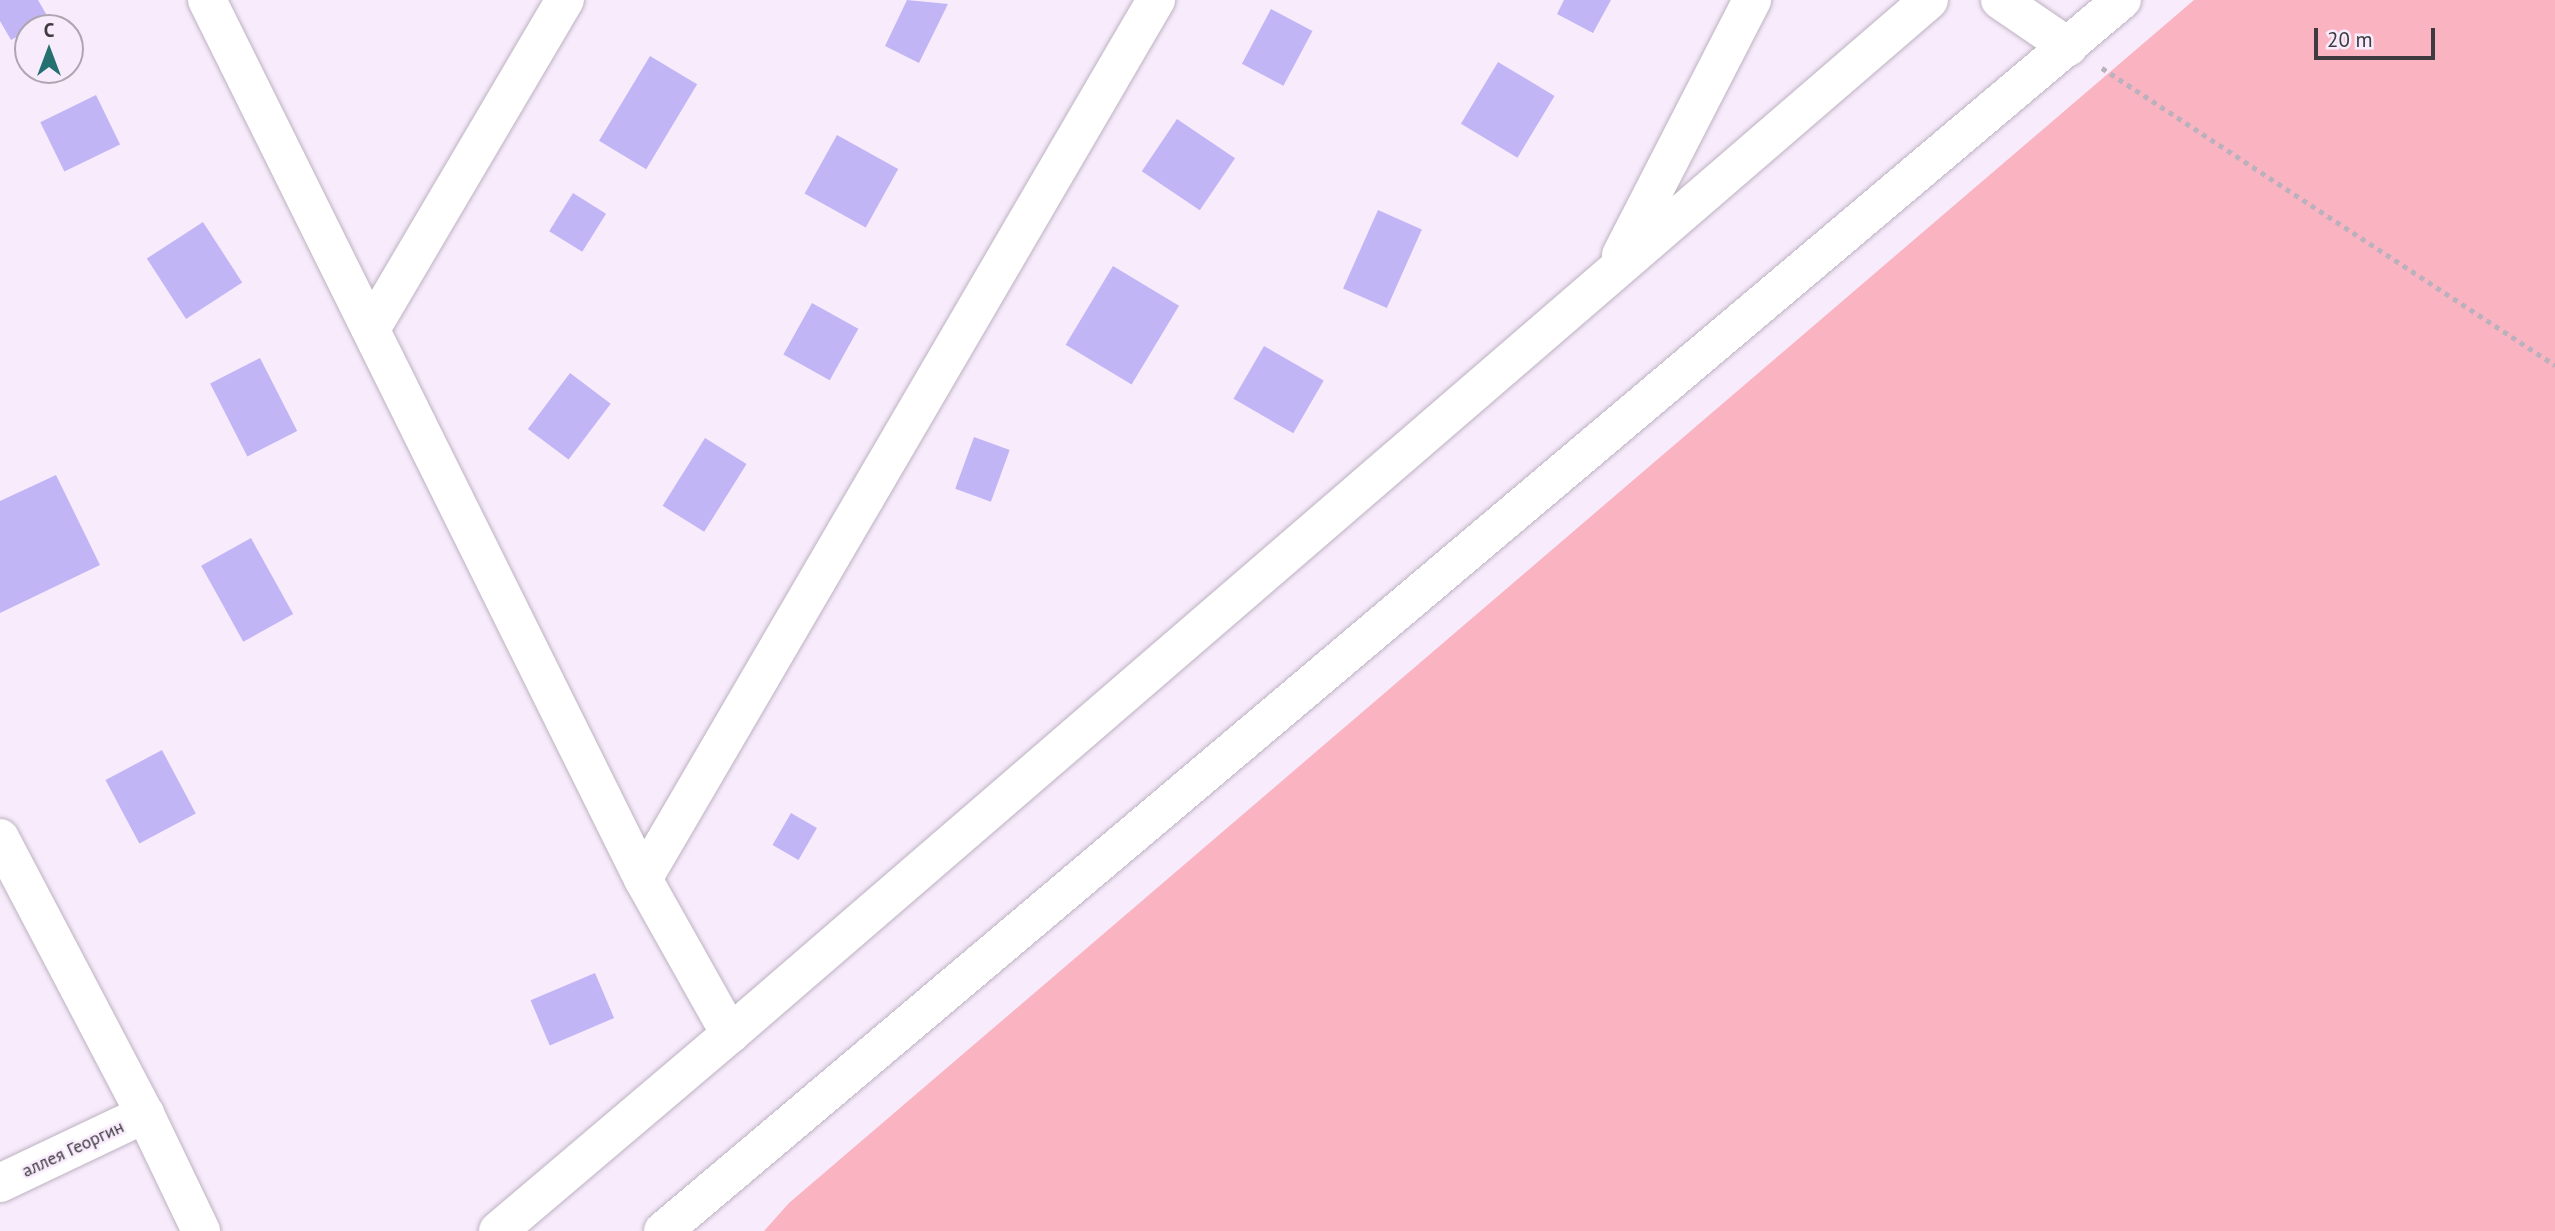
<!DOCTYPE html>
<html>
<head>
<meta charset="utf-8">
<style>
  body { margin:0 }
  #map { position:relative; width:2555px; height:1231px; overflow:hidden; background:#f8ecfc; font-family:"PT Sans",sans-serif }
  div>[style] { position:absolute }
  .green>* { inset:0; background:#fab3c1 }
  .building>* { inset:0; background:#c2b5f6; transform-origin:0 0 }
  .path>* { height:4.5px; margin-top:-2.25px; transform-origin:0; background:repeating-linear-gradient(90deg,#bab1bd 0 5px,transparent 0 10px) }
  .roads { filter:drop-shadow(0 0 2px #bdb2c1) drop-shadow(0 0 2px #bdb2c1) }
  .minor>* { height:38px; margin:-19px; padding:0 19px; transform-origin:19px; border-radius:19px; background:#fff }
  span { translate:-50% -50%; white-space:nowrap; text-align:center; line-height:1.15; -webkit-text-stroke:5px #f8ecfc; paint-order:stroke }
  .street-label { font-size:18px; color:#3e3a3f }
  .north { position:absolute; left:14px; top:14px; width:70px; height:70px; box-sizing:border-box; background:#f8ecfc; border:2px solid #aea5b0; border-radius:50%; rotate:0deg; font-size:19px; font-weight:700; line-height:28px; text-align:center; color:#3e3a3f }
  .north::after { content:''; display:block; margin:auto; width:24px; height:32px; background:#257071; clip-path:polygon(50% 0,100% 100%,50% 72%,0 100%) }
  .scale { position:absolute; left:2314px; top:28px; width:121px; height:32px; box-sizing:border-box; border:4px solid #3e3a3f; border-top:0; padding-left:9px; font-size:21px; line-height:24px; white-space:nowrap; color:#3e3a3f; -webkit-text-stroke:5px #f8ecfc; paint-order:stroke }
</style>
</head>
<body>
<div id="map">
  <div class="green">
    <div style="clip-path:polygon(2194px 0,2555px 0,2555px 1231px,764px 1231px,789px 1203px)"></div>
  </div>
  <div class="building">
    <div style="clip-path:polygon(0 0,38px 0,49px 19px,11px 40px,0 21px)"></div>
    <div style="clip-path:polygon(907px 0,948px 4px,919px 63px,885px 46px)"></div>
    <div style="clip-path:polygon(1564px 0,1611px 0,1593px 33px,1557px 14px)"></div>
    <div style="left:1271px;top:9px;width:47px;height:62px;rotate:28deg"></div>
    <div style="left:650px;top:56px;width:55px;height:99px;rotate:31deg"></div>
    <div style="left:1498px;top:62px;width:66px;height:72px;rotate:31deg"></div>
    <div style="left:96px;top:95px;width:55px;height:62px;rotate:64deg"></div>
    <div style="left:1177px;top:119px;width:70px;height:63px;rotate:34deg"></div>
    <div style="left:837px;top:135px;width:70px;height:67px;rotate:29deg"></div>
    <div style="left:573px;top:193px;width:39px;height:45px;rotate:32deg"></div>
    <div style="left:1378px;top:210px;width:48px;height:86px;rotate:24deg"></div>
    <div style="left:203px;top:222px;width:72px;height:67px;rotate:57deg"></div>
    <div style="left:1113px;top:266px;width:77px;height:92px;rotate:31deg"></div>
    <div style="left:812px;top:303px;width:53px;height:59px;rotate:29deg"></div>
    <div style="left:1264px;top:346px;width:69px;height:61px;rotate:30deg"></div>
    <div style="left:260px;top:358px;width:82px;height:56px;rotate:63deg"></div>
    <div style="left:570px;top:373px;width:51px;height:70px;rotate:37deg"></div>
    <div style="left:974px;top:437px;width:38px;height:55px;rotate:20deg"></div>
    <div style="left:705px;top:438px;width:49px;height:80px;rotate:32deg"></div>
    <div style="clip-path:polygon(56px 475px,100px 565px,0 613px,0 501px)"></div>
    <div style="left:251px;top:538px;width:87px;height:57px;rotate:61deg"></div>
    <div style="left:162px;top:750px;width:72px;height:64px;rotate:62deg"></div>
    <div style="left:791px;top:813px;width:30px;height:37px;rotate:30deg"></div>
    <div style="left:595px;top:973px;width:49px;height:70px;rotate:67deg"></div>
  </div>
  <div class="path">
    <div style="left:2102px;top:68px;width:542px;rotate:33.25deg"></div>
  </div>
  <div class="roads">
    <div class="minor">
      <div style="left:207px;top:0;width:981px;rotate:63.62deg"></div>
      <div style="left:643px;top:879px;width:178px;rotate:60.7deg"></div>
      <div style="left:730px;top:1034px;width:1583px;rotate:-40.77deg"></div>
      <div style="left:2000px;top:0;width:83px;rotate:34.3deg"></div>
      <div style="left:1621px;top:255px;width:287px;rotate:-62.8deg"></div>
      <div style="left:371px;top:329px;width:382px;rotate:-59.5deg"></div>
      <div style="left:0;top:838px;width:312px;rotate:62.3deg"></div>
      <div style="left:145px;top:1114px;width:130px;rotate:64.4deg"></div>
      <div style="left:643px;top:879px;width:1018px;rotate:-59.73deg"></div>
      <div style="left:0;top:1183px;width:161px;rotate:-25.4deg"></div>
      <div style="left:498px;top:1231px;width:304px;rotate:-40.3deg"></div>
      <div style="left:663px;top:1231px;width:1909px;rotate:-40.16deg"></div>
    </div>
  </div>
  <div class="street-label">
    <span style="left:73px;top:1149px;rotate:-25deg">аллея Георгин</span>
  </div>
  <div class="north">С</div>
  <div class="scale">20 m</div>
</div>
</body>
</html>
